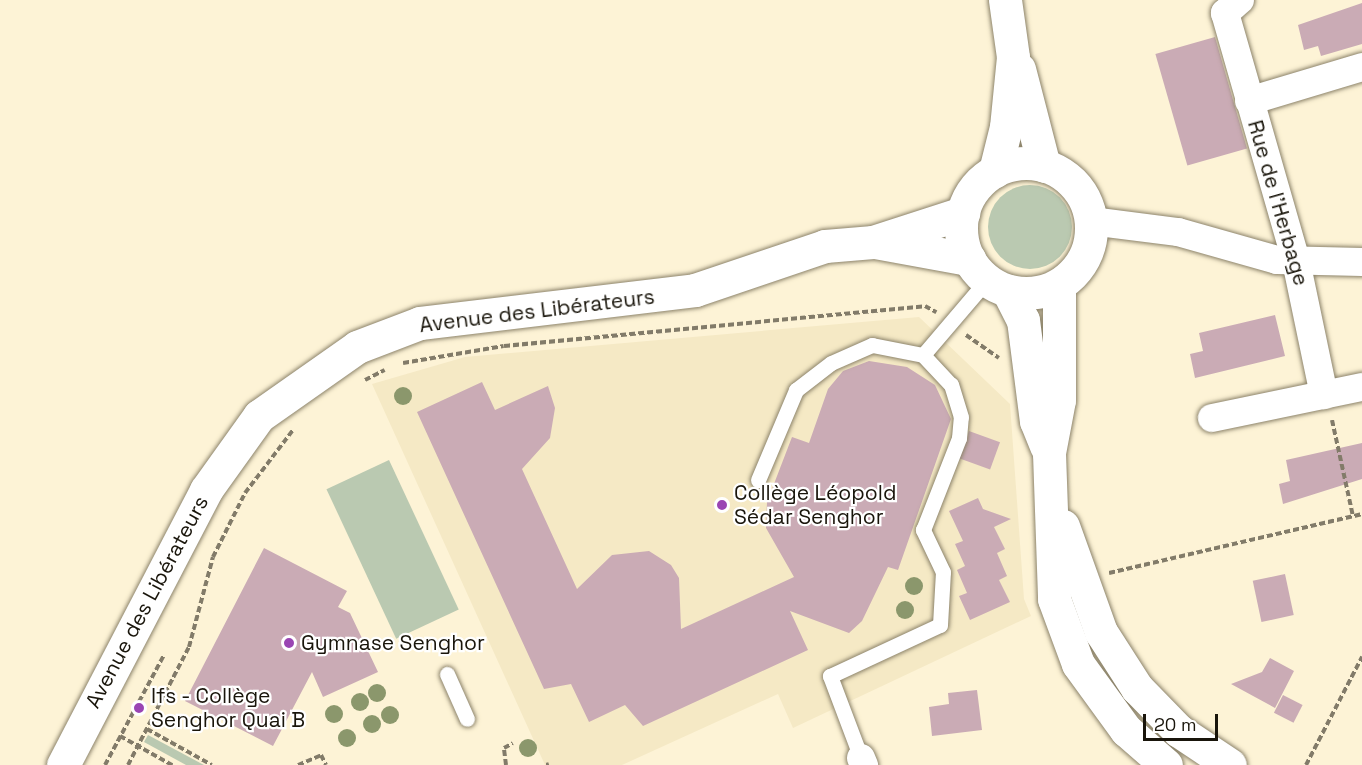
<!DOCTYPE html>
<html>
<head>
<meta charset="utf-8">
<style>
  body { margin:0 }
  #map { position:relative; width:1362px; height:765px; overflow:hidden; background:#fdf3d6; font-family:"Space Grotesk",sans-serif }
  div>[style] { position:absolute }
  .built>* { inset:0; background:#f5e9c5 }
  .green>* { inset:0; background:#bac9b1; transform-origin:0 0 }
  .round { border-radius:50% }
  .building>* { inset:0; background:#caabb5; transform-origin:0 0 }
  .path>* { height:4px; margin-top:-2px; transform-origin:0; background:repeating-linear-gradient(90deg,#827b69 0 6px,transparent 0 9px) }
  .roads { filter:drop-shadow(0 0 2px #8c836a) drop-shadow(0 0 2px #8c836a) }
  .service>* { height:15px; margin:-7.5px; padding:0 7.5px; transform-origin:7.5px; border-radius:7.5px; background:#fff }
  .minor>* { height:28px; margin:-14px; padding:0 14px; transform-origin:14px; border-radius:14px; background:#fff }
  .tertiary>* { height:33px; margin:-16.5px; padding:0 16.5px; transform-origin:16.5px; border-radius:16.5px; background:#fff }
  .secondary>* { height:33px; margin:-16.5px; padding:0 16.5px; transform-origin:16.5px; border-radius:16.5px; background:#fff }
  .secondary>.ring { margin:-16.5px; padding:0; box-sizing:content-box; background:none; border:33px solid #fff; border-radius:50% }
  .trees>* { width:18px; height:18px; margin:-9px; border-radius:50%; background:#8b976c }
  .dots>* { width:16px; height:16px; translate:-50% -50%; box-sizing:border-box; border:3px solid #fff; border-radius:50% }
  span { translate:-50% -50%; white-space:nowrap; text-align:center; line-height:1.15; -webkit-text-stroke:4.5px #fff; paint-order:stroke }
  .street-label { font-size:21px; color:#19150b }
  .poi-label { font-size:21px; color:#19150b }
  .left { translate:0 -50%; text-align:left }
  .scale { position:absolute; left:1143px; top:714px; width:75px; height:27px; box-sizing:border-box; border:3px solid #19150b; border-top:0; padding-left:8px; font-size:18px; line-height:21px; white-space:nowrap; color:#19150b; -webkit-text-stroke:4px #fff; paint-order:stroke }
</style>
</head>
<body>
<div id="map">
  <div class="built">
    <div style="clip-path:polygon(919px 317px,1010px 404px,1024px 599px,1031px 616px,793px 728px,778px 694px,622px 765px,545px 765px,372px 384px,465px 357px)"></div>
  </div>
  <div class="green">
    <div class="round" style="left:988px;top:185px;width:84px;height:84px"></div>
    <div style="left:389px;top:460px;width:165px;height:69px;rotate:65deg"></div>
    <div style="clip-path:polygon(148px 735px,204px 765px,186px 765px,144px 742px)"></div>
  </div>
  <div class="building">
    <div style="clip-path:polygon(1362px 3px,1362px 44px,1321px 56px,1318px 46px,1304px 50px,1298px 25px)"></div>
    <div style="left:1215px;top:37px;width:116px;height:62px;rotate:74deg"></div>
    <div style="clip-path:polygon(1275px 315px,1285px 356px,1195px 378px,1190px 354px,1203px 351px,1199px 333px)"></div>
    <div style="clip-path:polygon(869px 361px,907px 367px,935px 385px,951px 419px,898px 570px,888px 567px,862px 621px,849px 633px,790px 611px,808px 650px,643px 726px,625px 705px,589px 722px,571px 684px,544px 689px,417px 412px,482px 382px,495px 410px,548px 386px,555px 408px,550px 438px,522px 469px,577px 589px,612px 555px,649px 551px,671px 565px,679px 578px,681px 629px,794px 577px,766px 528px,767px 502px,792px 437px,809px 443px,828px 389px,843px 371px)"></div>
    <div style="left:969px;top:431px;width:33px;height:29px;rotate:20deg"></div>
    <div style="clip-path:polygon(1362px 443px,1362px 479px,1283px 504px,1279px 484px,1290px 481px,1286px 460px)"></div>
    <div style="clip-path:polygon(978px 498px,983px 509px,1011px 519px,994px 527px,1005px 549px,997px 553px,1007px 576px,999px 580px,1010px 602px,970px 620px,959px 596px,967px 593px,957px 570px,965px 566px,955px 544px,963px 541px,949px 511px)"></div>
    <div style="clip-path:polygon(264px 548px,347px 591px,338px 607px,350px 613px,378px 672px,323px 697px,312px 672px,273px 746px,185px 701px)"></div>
    <div style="left:1285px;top:574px;width:42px;height:33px;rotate:78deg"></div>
    <div style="clip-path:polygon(1270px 658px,1294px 671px,1275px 708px,1231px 684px,1262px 672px)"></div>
    <div style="clip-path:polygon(977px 690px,982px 730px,932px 736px,929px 707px,949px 704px,948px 693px)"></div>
    <div style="left:1283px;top:695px;width:22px;height:20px;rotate:27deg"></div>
  </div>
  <div class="path">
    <div style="left:966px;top:335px;width:40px;rotate:34.9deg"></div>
    <div style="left:403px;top:363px;width:102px;rotate:-9.6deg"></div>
    <div style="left:504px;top:346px;width:423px;rotate:-5.4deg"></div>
    <div style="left:925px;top:306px;width:13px;rotate:29deg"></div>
    <div style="left:365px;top:380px;width:22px;rotate:-27deg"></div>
    <div style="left:1332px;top:420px;width:98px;rotate:77.7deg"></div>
    <div style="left:1109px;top:573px;width:260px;rotate:-13.1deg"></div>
    <div style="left:147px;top:729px;width:74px;rotate:29deg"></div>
    <div style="left:120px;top:736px;width:60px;rotate:29.1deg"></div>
    <div style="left:105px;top:765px;width:125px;rotate:-61.8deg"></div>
    <div style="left:128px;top:765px;width:133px;rotate:-62.7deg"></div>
    <div style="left:189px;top:647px;width:93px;rotate:-75.1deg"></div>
    <div style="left:213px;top:557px;width:72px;rotate:-63.4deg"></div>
    <div style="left:245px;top:493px;width:79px;rotate:-52.7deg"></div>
    <div style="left:298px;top:765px;width:25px;rotate:-23deg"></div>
    <div style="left:321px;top:755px;width:11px;rotate:63deg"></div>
    <div style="left:506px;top:765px;width:17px;rotate:-97deg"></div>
    <div style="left:504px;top:748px;width:10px;rotate:-29deg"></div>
    <div style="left:546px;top:765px;width:3px;rotate:-18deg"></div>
    <div style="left:1306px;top:765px;width:122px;rotate:-62.6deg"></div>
  </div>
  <div class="roads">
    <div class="service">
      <div style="left:758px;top:480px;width:98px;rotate:-67.1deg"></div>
      <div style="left:796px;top:390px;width:44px;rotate:-37.6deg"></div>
      <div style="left:831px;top:363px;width:45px;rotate:-23.7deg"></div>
      <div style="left:872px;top:345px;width:52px;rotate:11.1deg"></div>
      <div style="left:447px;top:674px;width:49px;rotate:66deg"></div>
      <div style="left:861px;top:758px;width:88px;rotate:-110.7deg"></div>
      <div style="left:830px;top:676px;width:121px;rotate:-24.9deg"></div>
      <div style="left:940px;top:625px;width:53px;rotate:-86.8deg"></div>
      <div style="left:943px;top:572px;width:47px;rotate:-115.5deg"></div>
      <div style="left:923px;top:530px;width:99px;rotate:-68.6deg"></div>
      <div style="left:959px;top:438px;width:21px;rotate:-85deg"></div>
      <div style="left:961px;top:417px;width:34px;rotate:-107deg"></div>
      <div style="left:951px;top:385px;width:41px;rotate:-133deg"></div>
      <div style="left:923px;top:355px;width:99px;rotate:-49.5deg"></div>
    </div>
    <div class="minor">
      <div style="left:1240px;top:0;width:20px;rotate:139deg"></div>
      <div style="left:1225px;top:13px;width:258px;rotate:74deg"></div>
      <div style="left:1296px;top:261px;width:137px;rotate:78.2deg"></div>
      <div style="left:1249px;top:101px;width:118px;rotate:-16.7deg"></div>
      <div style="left:1091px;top:221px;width:88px;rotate:7.2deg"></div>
      <div style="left:1178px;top:232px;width:103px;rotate:15.8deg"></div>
      <div style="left:1277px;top:260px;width:85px;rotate:1.3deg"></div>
      <div style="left:1212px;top:418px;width:153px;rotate:-11.7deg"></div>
      <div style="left:861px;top:758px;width:8px;rotate:67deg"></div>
    </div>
    <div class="tertiary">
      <div style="left:875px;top:242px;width:96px;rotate:10.3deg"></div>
      <div style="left:63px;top:765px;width:310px;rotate:-62.5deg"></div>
      <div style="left:206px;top:490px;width:91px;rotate:-54.4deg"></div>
      <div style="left:259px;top:416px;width:120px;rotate:-35.1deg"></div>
      <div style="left:357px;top:347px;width:67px;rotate:-20.9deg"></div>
      <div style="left:420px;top:323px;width:277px;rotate:-6.8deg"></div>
      <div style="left:695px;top:290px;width:137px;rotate:-18.7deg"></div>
      <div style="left:825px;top:246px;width:48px;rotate:-4.8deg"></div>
      <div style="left:873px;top:242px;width:95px;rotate:-17.9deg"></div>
    </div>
    <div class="secondary">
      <div style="left:1019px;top:69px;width:100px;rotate:75.5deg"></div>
      <div class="ring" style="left:961px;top:163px;width:97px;height:97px"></div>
      <div style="left:995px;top:171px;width:45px;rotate:-76deg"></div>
      <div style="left:1006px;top:127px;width:70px;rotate:-84.3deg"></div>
      <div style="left:1013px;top:57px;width:58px;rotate:-98deg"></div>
      <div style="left:1059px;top:285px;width:115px;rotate:90deg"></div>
      <div style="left:1059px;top:400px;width:54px;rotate:100.7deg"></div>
      <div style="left:1049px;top:453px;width:146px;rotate:88deg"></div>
      <div style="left:1054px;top:599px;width:69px;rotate:69.7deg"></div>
      <div style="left:1078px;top:664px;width:82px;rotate:54deg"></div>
      <div style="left:1126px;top:730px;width:53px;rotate:41.2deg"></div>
      <div style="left:1008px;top:291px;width:33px;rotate:63deg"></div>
      <div style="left:1023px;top:320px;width:102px;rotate:82.7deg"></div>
      <div style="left:1036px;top:421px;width:27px;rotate:68deg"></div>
      <div style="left:1063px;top:526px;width:113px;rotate:70.3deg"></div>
      <div style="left:1101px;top:632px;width:67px;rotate:57.3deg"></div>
      <div style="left:1137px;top:688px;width:60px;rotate:45.7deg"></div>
      <div style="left:1179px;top:731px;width:61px;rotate:33.7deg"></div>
    </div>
  </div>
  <div class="trees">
    <div style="left:403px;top:396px"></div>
    <div style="left:914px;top:586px"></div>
    <div style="left:905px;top:610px"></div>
    <div style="left:377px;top:693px"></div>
    <div style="left:360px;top:702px"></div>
    <div style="left:334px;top:714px"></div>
    <div style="left:390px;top:715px"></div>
    <div style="left:372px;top:724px"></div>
    <div style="left:347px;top:738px"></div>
    <div style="left:528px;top:748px"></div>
  </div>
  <div class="dots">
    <div style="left:722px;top:505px;background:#9a45b3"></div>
    <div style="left:289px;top:643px;background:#9a45b3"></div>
    <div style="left:139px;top:708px;background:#9a45b3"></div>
  </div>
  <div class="street-label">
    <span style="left:1278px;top:203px;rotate:74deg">Rue de l'Herbage</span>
    <span style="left:537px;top:311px;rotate:-7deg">Avenue des Libérateurs</span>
    <span style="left:147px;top:602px;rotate:-62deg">Avenue des Libérateurs</span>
  </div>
  <div class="poi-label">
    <span class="left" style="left:734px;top:505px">Collège Léopold<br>Sédar Senghor</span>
    <span class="left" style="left:301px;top:643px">Gymnase Senghor</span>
    <span class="left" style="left:151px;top:708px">Ifs - Collège<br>Senghor Quai B</span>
  </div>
  <div class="scale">20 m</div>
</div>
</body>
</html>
